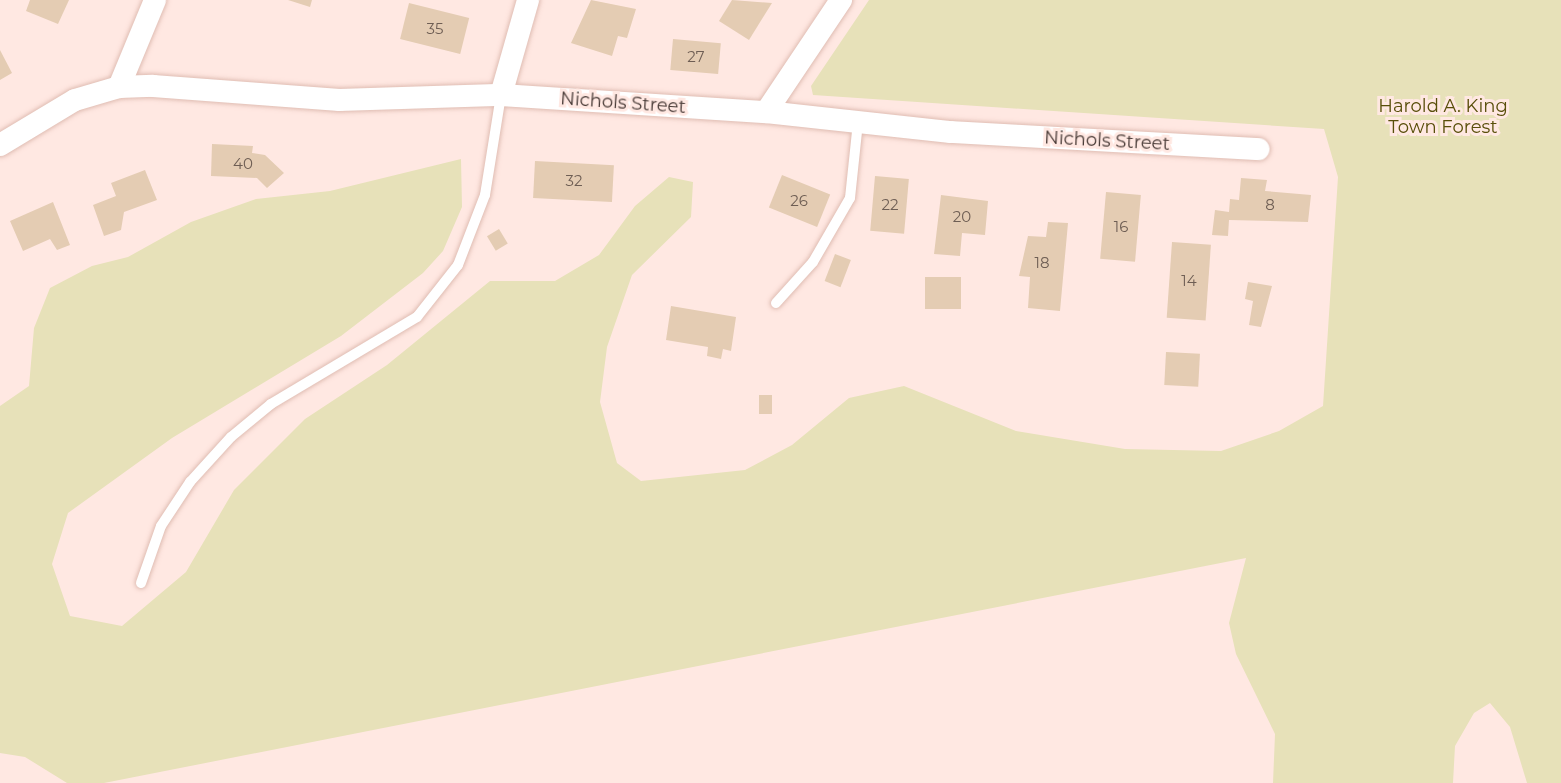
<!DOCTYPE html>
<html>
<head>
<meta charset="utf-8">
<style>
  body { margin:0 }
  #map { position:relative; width:1561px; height:783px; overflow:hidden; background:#ffe8e2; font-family:Montserrat,sans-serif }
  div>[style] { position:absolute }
  .green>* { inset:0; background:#e7e1b9 }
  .building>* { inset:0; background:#e4ccb3; transform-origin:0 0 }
  .roads { filter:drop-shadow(0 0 2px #e0bdb3) drop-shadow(0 0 2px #e0bdb3) }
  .lane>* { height:10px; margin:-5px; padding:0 5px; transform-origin:5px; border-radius:5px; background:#fff }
  .street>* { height:22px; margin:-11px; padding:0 11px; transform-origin:11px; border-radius:11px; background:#fff }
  span { translate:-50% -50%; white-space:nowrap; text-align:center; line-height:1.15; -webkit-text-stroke:6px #ffe8e2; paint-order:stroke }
  .number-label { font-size:15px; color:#6e5e54 }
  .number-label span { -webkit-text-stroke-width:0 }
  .street-label { font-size:18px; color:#473935 }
  .park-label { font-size:18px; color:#584e09 }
</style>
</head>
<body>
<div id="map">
  <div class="green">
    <div style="clip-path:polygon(869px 0,1561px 0,1561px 783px,1527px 783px,1510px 727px,1490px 703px,1474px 713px,1455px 746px,1453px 783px,1273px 783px,1275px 734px,1236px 654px,1229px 623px,1246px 558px,104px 783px,67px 783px,25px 757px,0 753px,0 406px,29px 386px,34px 328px,50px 288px,92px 266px,128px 257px,191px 222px,256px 199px,330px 191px,461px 159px,462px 207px,443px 251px,423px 273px,341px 336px,172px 438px,68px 513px,52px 564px,70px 616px,122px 626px,186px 572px,234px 490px,305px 419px,387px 365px,490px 281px,555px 281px,599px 255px,635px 206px,669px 177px,693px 182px,691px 217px,632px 275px,607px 347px,600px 402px,617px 463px,641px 481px,745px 470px,792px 445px,849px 398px,904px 386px,1016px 431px,1125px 449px,1221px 451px,1279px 431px,1323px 406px,1338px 177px,1324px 129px,813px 95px,811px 86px)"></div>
  </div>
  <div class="building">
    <div style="clip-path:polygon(30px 0,69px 0,58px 24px,26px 11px)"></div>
    <div style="clip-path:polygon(288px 0,312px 0,310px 7px)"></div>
    <div style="clip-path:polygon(591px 0,636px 9px,627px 38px,618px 36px,612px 56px,571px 43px)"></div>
    <div style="clip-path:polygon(732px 0,772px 3px,749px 40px,719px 21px)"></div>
    <div style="left:409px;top:3px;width:62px;height:37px;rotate:14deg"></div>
    <div style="left:673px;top:39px;width:48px;height:31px;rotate:5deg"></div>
    <div style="clip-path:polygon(0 50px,12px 73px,0 80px)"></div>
    <div style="clip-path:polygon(212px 144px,253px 146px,252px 153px,265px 155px,284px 173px,267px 188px,257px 178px,211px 176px)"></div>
    <div style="left:535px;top:161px;width:79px;height:37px;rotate:3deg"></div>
    <div style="clip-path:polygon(145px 170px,157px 200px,124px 212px,121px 230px,104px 236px,93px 205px,116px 196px,111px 183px)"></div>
    <div style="left:782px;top:175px;width:52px;height:35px;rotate:22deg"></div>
    <div style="left:875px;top:176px;width:34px;height:55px;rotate:5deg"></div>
    <div style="clip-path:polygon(1241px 178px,1267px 180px,1265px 191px,1311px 195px,1308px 222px,1229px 220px,1228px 236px,1212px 235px,1215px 210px,1229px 212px,1230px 199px,1239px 200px)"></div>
    <div style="left:1106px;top:192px;width:35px;height:67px;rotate:5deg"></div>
    <div style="clip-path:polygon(941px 195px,988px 201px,985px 235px,962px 233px,960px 256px,934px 254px)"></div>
    <div style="clip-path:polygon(53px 202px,70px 245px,57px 250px,50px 239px,23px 251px,10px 221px)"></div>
    <div style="clip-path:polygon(1048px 222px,1068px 223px,1060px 311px,1028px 308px,1030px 277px,1019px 276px,1028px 236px,1046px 237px)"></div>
    <div style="left:499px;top:229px;width:17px;height:14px;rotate:59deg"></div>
    <div style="left:1172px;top:242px;width:39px;height:76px;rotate:4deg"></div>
    <div style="left:835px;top:254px;width:17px;height:29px;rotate:21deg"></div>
    <div style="left:925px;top:277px;width:36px;height:32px"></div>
    <div style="clip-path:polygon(1248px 282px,1272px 286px,1261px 327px,1249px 325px,1253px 301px,1245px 299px)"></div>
    <div style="clip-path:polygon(671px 306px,736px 317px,731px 351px,723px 349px,721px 359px,707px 356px,708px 347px,666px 340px)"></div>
    <div style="left:1166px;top:352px;width:34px;height:33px;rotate:3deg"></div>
    <div style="left:759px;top:395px;width:13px;height:19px"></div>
  </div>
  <div class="roads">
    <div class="lane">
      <div style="left:776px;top:303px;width:55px;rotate:-47.9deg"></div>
      <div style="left:813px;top:262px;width:74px;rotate:-60deg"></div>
      <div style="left:850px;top:198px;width:76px;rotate:-84deg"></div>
      <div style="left:141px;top:583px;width:60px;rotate:-70.7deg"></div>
      <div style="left:161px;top:526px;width:53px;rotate:-56.6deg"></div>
      <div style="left:190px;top:482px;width:61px;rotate:-47.7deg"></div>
      <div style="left:231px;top:437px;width:52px;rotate:-39.5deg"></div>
      <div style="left:271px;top:404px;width:170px;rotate:-30.8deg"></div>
      <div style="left:417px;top:317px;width:66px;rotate:-51.7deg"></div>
      <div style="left:458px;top:265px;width:75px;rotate:-68.9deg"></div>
      <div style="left:485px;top:195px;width:101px;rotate:-80.9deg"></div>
    </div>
    <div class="street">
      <div style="left:119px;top:87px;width:94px;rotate:-67.5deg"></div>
      <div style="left:501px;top:95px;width:99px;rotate:-74.1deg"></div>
      <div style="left:766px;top:112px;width:135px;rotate:-56.2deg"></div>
      <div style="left:0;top:145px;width:87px;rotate:-31deg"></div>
      <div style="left:75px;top:100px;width:46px;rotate:-16.5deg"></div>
      <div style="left:119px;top:87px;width:34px;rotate:-2deg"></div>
      <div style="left:153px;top:86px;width:187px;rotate:4.3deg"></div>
      <div style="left:339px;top:100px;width:162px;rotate:-1.8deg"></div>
      <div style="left:501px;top:95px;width:266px;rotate:3.7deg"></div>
      <div style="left:766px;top:112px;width:186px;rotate:6.2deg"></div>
      <div style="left:951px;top:132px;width:308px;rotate:3.2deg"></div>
    </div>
  </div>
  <div class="number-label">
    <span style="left:435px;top:29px">35</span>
    <span style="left:696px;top:57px">27</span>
    <span style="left:243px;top:164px">40</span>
    <span style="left:574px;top:181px">32</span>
    <span style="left:799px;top:201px">26</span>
    <span style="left:890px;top:205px">22</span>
    <span style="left:1270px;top:205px">8</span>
    <span style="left:962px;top:217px">20</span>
    <span style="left:1121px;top:227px">16</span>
    <span style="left:1042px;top:263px">18</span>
    <span style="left:1189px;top:281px">14</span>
  </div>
  <div class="street-label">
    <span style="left:623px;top:103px;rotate:4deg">Nichols Street</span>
    <span style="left:1107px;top:141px;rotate:3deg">Nichols Street</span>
  </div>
  <div class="park-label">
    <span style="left:1443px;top:117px">Harold A. King<br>Town Forest</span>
  </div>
</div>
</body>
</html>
